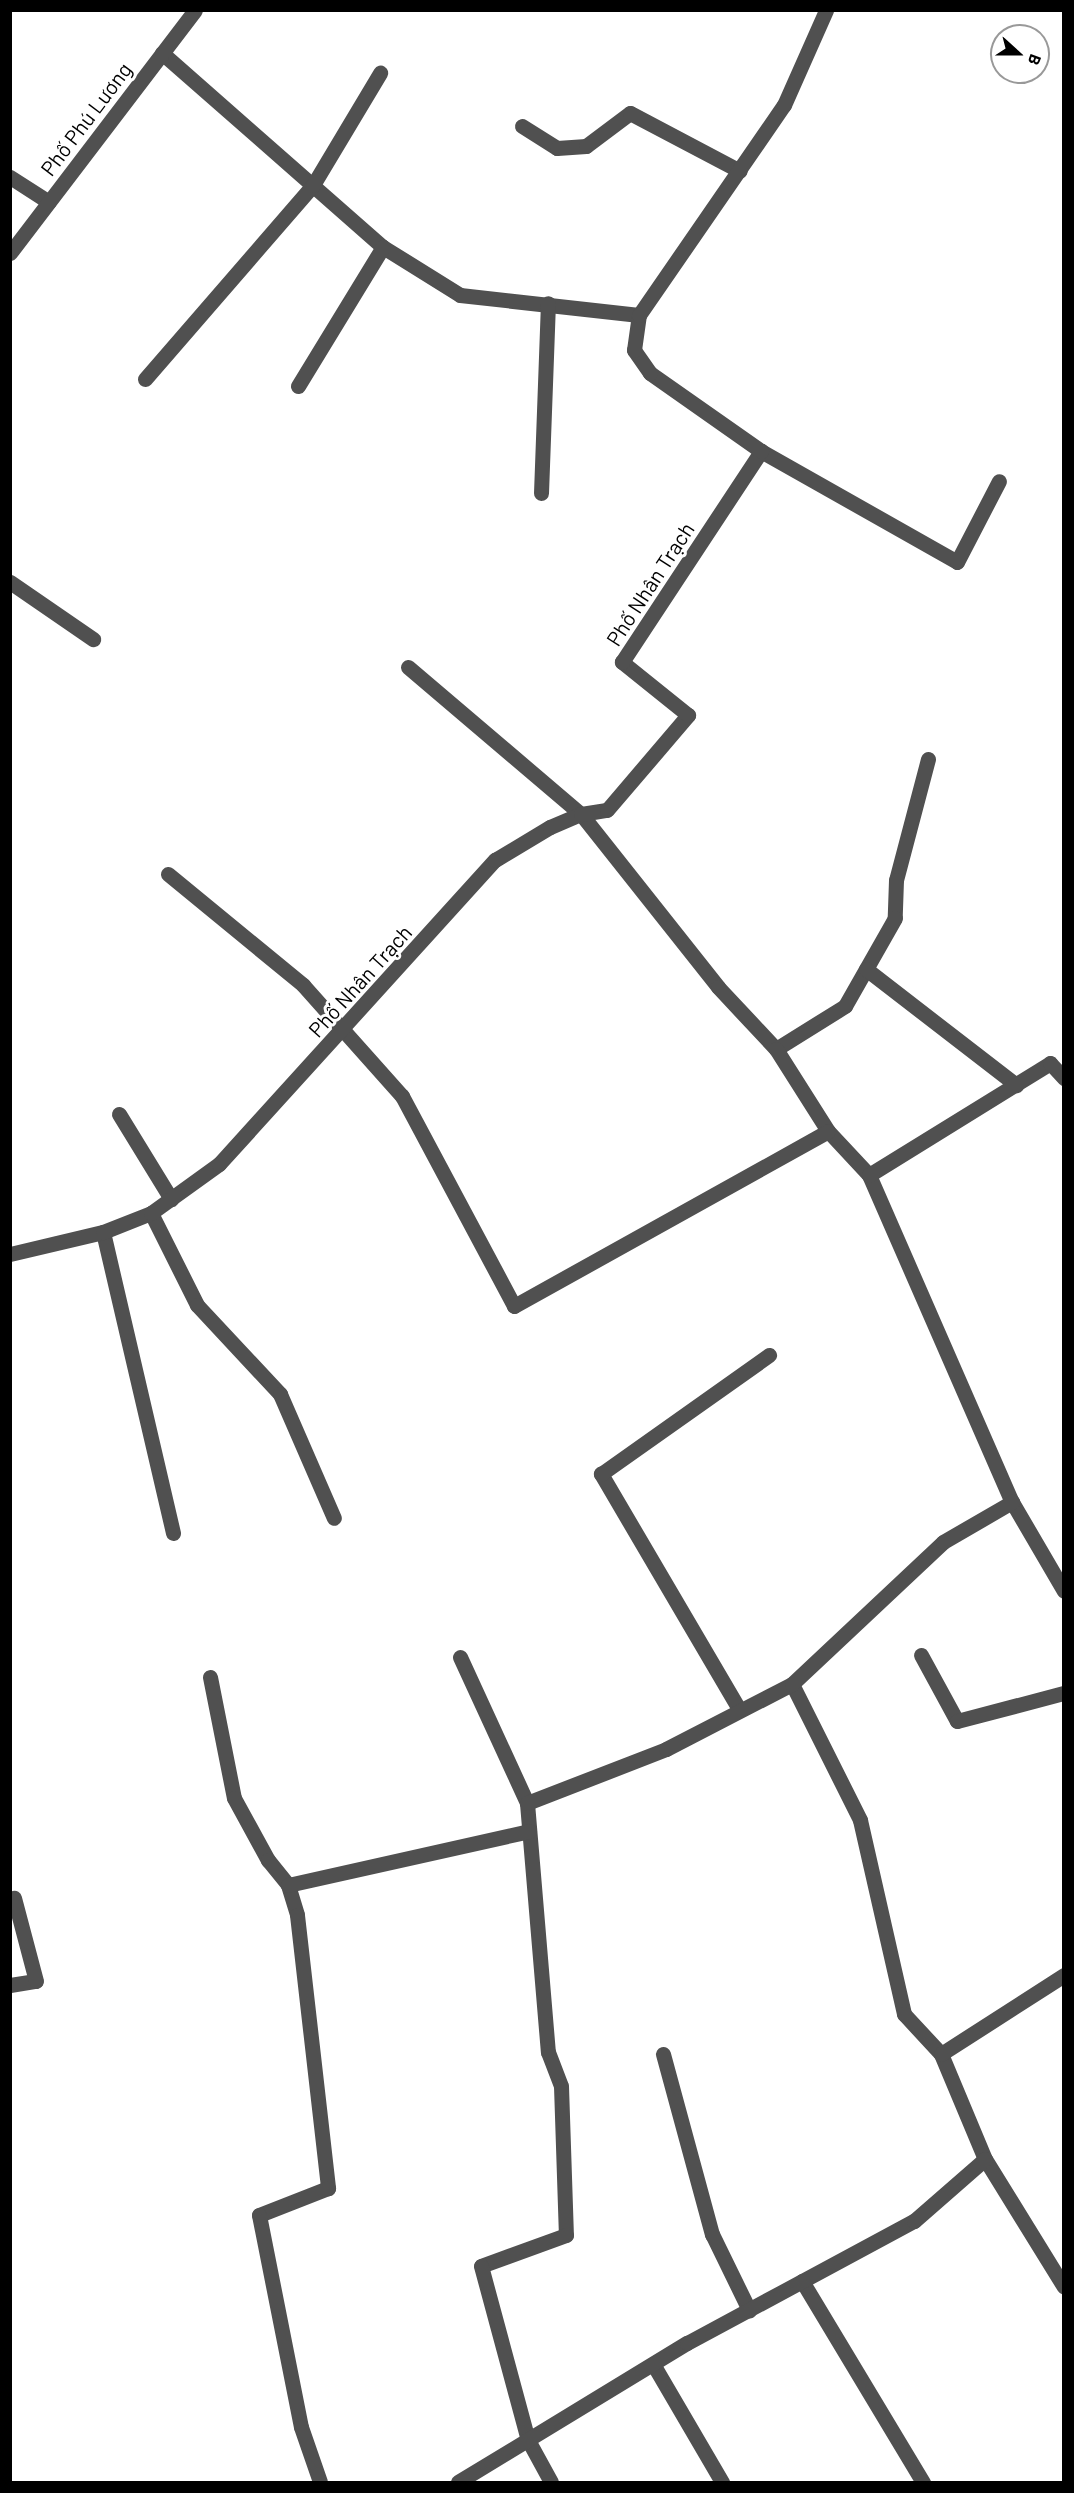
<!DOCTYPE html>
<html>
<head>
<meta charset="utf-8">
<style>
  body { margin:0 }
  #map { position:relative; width:1074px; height:2493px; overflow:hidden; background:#fff; font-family:Barlow,sans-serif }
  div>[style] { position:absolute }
  .minor>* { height:15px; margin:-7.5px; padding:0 7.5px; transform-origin:7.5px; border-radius:7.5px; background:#505050 }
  span { translate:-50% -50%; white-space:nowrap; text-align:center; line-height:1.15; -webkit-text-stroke:6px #fff; paint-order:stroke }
  .street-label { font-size:21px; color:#000 }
  .frame { position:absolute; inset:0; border:12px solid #000; pointer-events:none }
  .north { position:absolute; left:990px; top:24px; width:60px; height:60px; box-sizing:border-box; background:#fff; border:2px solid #999; border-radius:50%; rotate:111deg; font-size:16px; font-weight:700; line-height:24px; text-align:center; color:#000 }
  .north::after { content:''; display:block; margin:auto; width:21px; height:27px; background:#000; clip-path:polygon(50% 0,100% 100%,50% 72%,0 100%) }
</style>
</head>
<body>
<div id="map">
  <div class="minor">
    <div style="left:162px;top:53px;width:294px;rotate:41.3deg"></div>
    <div style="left:383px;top:247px;width:91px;rotate:31.9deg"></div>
    <div style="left:460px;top:295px;width:180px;rotate:6.4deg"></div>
    <div style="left:522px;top:126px;width:41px;rotate:32.2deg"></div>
    <div style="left:557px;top:148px;width:29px;rotate:-4deg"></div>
    <div style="left:586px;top:146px;width:55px;rotate:-36.9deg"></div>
    <div style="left:630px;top:113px;width:124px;rotate:27.8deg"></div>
    <div style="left:10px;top:177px;width:46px;rotate:32.7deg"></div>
    <div style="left:10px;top:253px;width:305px;rotate:-52.7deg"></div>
    <div style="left:145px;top:379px;width:257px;rotate:-49.1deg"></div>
    <div style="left:313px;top:185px;width:131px;rotate:-59.1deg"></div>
    <div style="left:298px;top:386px;width:163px;rotate:-58.6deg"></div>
    <div style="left:761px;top:451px;width:225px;rotate:29.5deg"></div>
    <div style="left:957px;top:562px;width:91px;rotate:-62.6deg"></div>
    <div style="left:541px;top:493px;width:190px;rotate:-87.9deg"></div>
    <div style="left:10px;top:582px;width:101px;rotate:34.5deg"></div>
    <div style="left:408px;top:667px;width:227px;rotate:40.4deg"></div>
    <div style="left:581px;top:814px;width:221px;rotate:51.6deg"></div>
    <div style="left:718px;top:987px;width:85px;rotate:46.9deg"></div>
    <div style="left:928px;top:759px;width:125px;rotate:104.8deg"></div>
    <div style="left:896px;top:880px;width:38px;rotate:92deg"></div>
    <div style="left:895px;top:918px;width:101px;rotate:119.6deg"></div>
    <div style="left:845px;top:1006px;width:81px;rotate:148.1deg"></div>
    <div style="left:776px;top:1049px;width:97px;rotate:57.6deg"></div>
    <div style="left:828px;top:1131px;width:60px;rotate:47deg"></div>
    <div style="left:869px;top:1175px;width:357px;rotate:66.4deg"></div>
    <div style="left:1012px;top:1502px;width:103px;rotate:59.7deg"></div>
    <div style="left:168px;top:874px;width:175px;rotate:39.4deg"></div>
    <div style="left:303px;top:985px;width:149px;rotate:48.3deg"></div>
    <div style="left:402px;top:1096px;width:238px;rotate:61.9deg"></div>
    <div style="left:514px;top:1306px;width:359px;rotate:-29.1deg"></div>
    <div style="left:866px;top:969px;width:190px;rotate:37.7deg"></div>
    <div style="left:119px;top:1114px;width:100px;rotate:58.5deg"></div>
    <div style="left:869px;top:1175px;width:213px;rotate:-31.7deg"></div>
    <div style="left:1050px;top:1063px;width:21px;rotate:47deg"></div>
    <div style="left:151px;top:1213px;width:103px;rotate:63.4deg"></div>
    <div style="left:197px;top:1305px;width:122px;rotate:47deg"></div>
    <div style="left:280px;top:1394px;width:135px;rotate:66.5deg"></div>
    <div style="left:103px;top:1232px;width:309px;rotate:76.9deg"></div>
    <div style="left:10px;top:1254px;width:96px;rotate:-13.3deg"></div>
    <div style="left:103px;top:1232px;width:52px;rotate:-21.6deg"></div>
    <div style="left:151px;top:1213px;width:84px;rotate:-35.8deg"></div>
    <div style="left:219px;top:1164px;width:411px;rotate:-47.8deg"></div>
    <div style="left:495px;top:860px;width:64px;rotate:-31deg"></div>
    <div style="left:550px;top:827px;width:34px;rotate:-23deg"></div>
    <div style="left:581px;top:814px;width:26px;rotate:-9deg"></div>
    <div style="left:607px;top:810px;width:125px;rotate:-49.5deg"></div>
    <div style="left:688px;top:715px;width:85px;rotate:-141.2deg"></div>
    <div style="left:622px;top:662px;width:253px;rotate:-56.6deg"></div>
    <div style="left:761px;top:451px;width:136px;rotate:-144.9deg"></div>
    <div style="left:650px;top:373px;width:28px;rotate:-125deg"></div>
    <div style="left:634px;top:350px;width:35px;rotate:-82deg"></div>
    <div style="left:639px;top:315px;width:255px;rotate:-55.4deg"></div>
    <div style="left:784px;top:105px;width:104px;rotate:-66.1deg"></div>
    <div style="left:921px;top:1655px;width:75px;rotate:61.4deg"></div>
    <div style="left:957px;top:1721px;width:111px;rotate:-14.7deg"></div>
    <div style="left:460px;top:1657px;width:161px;rotate:65.3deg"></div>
    <div style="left:527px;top:1803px;width:250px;rotate:85.2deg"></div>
    <div style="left:548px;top:2052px;width:36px;rotate:69deg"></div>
    <div style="left:561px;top:2086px;width:149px;rotate:88.1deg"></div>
    <div style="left:566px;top:2235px;width:90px;rotate:160deg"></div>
    <div style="left:481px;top:2266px;width:180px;rotate:74.9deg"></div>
    <div style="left:528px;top:2440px;width:48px;rotate:61.3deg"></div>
    <div style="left:210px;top:1677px;width:123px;rotate:78.8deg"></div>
    <div style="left:234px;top:1798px;width:71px;rotate:61.3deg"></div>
    <div style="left:268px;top:1860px;width:32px;rotate:51deg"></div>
    <div style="left:288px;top:1885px;width:31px;rotate:73deg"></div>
    <div style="left:297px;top:1915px;width:275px;rotate:83.5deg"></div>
    <div style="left:328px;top:2188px;width:74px;rotate:158.6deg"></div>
    <div style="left:259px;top:2215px;width:216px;rotate:78.8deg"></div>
    <div style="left:301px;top:2427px;width:58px;rotate:70.9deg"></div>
    <div style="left:792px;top:1684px;width:152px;rotate:63.4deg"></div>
    <div style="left:860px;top:1820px;width:199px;rotate:77.2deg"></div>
    <div style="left:904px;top:2014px;width:54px;rotate:47.2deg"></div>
    <div style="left:941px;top:2054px;width:114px;rotate:67.3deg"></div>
    <div style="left:985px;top:2159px;width:150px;rotate:58.3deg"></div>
    <div style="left:739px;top:1709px;width:273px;rotate:-120.4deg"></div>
    <div style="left:601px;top:1474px;width:206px;rotate:-35.3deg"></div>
    <div style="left:527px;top:1803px;width:149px;rotate:-21.2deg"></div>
    <div style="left:666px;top:1749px;width:142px;rotate:-27.3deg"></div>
    <div style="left:792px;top:1684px;width:207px;rotate:-43.2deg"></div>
    <div style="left:943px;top:1542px;width:80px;rotate:-30.1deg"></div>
    <div style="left:288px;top:1885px;width:247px;rotate:-12.6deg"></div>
    <div style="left:10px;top:1985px;width:26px;rotate:-9deg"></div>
    <div style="left:36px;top:1981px;width:86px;rotate:-104.8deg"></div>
    <div style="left:663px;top:2054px;width:187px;rotate:74.8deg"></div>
    <div style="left:712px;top:2234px;width:85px;rotate:64deg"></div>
    <div style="left:941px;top:2054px;width:146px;rotate:-32.7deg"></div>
    <div style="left:802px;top:2281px;width:235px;rotate:59deg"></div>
    <div style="left:653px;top:2364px;width:137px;rotate:59.7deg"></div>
    <div style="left:458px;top:2482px;width:268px;rotate:-31.3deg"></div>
    <div style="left:687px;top:2343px;width:258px;rotate:-28.3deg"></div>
    <div style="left:914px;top:2221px;width:94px;rotate:-41.1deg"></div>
  </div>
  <div class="street-label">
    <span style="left:86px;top:119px;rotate:-53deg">Phố Phú Lương</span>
    <span style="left:650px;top:584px;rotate:-57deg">Phố Nhân Trạch</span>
    <span style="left:360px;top:981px;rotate:-48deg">Phố Nhân Trạch</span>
  </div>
  <div class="frame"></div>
  <div class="north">B</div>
</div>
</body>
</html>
